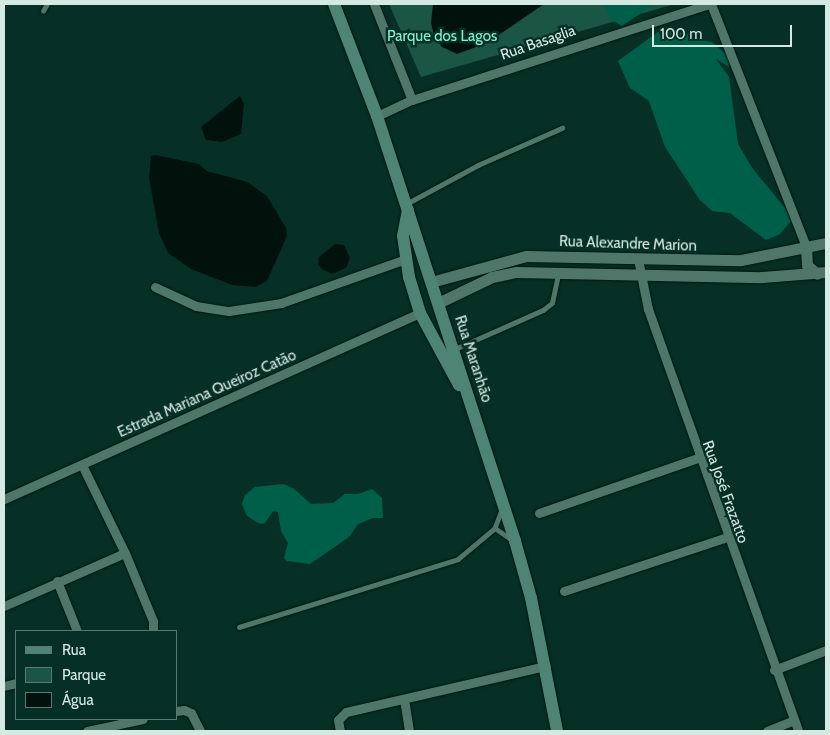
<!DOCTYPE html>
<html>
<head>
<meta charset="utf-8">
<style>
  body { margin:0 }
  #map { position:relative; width:830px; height:735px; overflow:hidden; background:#063025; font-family:Cabin,sans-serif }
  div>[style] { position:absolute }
  .green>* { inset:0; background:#1b5645 }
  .forest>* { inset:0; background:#005f49 }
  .water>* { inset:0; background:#00120b }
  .roads { filter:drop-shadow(0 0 1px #00160e) drop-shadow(0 0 1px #00160e) }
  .service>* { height:4.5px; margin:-2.25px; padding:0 2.25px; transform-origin:2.25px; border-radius:2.25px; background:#4f7769 }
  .minor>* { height:9px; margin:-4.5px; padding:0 4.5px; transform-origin:4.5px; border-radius:4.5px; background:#4f7769 }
  .tertiary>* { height:11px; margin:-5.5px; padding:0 5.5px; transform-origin:5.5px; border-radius:5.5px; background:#4f7769 }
  .secondary>* { height:12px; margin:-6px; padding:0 6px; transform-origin:6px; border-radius:6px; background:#4e8473 }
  span { translate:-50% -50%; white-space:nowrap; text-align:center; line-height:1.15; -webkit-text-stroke:5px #063025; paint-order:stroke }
  .park-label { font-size:15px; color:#83f3cf }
  .street-label { font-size:15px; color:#d4e9e1 }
  .frame { position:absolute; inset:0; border:5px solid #d4e9e1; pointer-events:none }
  .legend { position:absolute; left:15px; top:630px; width:162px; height:90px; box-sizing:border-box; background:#063025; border:1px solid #587a70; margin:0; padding:6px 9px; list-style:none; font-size:15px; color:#d4e9e1 }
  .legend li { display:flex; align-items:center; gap:10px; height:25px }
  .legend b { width:25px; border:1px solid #587a70 }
  .scale { position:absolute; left:652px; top:25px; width:140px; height:22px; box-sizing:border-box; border:2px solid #d4e9e1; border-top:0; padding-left:6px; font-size:15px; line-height:18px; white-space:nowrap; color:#d4e9e1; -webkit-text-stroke:4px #063025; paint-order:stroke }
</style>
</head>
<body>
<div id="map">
  <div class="green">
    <div style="clip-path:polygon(389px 4px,675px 4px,421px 77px)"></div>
  </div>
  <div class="forest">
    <div style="clip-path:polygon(603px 4px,654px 4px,622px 26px,610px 19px)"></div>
    <div style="clip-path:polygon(662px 29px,698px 36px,700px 40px,712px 42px,728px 56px,729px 67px,716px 59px,729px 77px,738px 144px,753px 169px,785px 208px,791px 221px,780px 234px,766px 240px,730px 213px,712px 211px,700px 200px,665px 147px,649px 101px,630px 88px,618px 61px)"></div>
    <div style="clip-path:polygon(283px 484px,293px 488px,311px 504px,333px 503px,345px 494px,358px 494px,372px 489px,382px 498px,383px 518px,373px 518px,358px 524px,349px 537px,310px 564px,287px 561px,284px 558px,288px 543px,281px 531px,278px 512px,273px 511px,265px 523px,260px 524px,247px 516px,242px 504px,245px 495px,255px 487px)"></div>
  </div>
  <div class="water">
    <div style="clip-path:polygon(433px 4px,544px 4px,487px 43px,457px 54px,442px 47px,434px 36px,431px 23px)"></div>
    <div style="clip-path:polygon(240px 96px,244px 104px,241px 134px,222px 142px,206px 140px,201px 127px)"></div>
    <div style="clip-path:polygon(155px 155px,199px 164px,207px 171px,247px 182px,267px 196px,286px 228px,287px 236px,267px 281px,256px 287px,232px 285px,191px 269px,168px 253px,159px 233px,149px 178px,151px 156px)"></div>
    <div style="clip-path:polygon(335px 244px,344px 245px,350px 258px,346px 268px,332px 274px,322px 269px,318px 264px,319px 257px)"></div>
  </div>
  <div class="roads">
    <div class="service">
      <div style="left:43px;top:11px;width:8px;rotate:-60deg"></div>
      <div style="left:406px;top:204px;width:82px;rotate:-28.4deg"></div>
      <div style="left:478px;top:165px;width:92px;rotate:-23.8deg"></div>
      <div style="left:455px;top:349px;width:96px;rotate:-23.9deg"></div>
      <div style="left:543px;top:310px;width:11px;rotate:-38deg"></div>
      <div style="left:552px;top:303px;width:30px;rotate:-78deg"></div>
      <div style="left:502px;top:510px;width:19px;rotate:111deg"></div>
      <div style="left:495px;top:528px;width:21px;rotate:35deg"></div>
      <div style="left:239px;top:627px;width:229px;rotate:-17.2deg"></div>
      <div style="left:458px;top:559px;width:48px;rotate:-40deg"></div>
    </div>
    <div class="minor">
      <div style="left:374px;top:4px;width:103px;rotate:68.4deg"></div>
      <div style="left:711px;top:4px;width:260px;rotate:68.6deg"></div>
      <div style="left:377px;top:116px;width:38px;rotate:-25deg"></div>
      <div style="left:412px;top:100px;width:313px;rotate:-17.9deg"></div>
      <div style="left:638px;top:259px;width:51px;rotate:78.7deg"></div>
      <div style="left:648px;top:309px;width:448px;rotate:70.4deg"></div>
      <div style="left:155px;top:287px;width:45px;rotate:24.9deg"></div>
      <div style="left:196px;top:306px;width:33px;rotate:9deg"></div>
      <div style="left:229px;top:311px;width:53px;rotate:-8.7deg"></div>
      <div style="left:281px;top:303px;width:133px;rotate:-19.4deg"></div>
      <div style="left:82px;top:465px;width:98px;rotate:64deg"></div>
      <div style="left:125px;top:553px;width:74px;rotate:67.6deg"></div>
      <div style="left:153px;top:621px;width:10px;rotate:90deg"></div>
      <div style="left:4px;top:499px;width:456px;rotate:-24.1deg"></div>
      <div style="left:539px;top:513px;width:168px;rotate:-19.1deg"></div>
      <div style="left:57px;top:581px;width:54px;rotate:68.2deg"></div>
      <div style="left:564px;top:591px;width:172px;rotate:-18.3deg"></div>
      <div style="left:4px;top:606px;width:132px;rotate:-23.7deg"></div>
      <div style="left:774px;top:670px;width:56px;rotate:-21deg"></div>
      <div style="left:4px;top:686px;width:12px;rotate:-14deg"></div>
      <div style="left:404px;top:699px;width:32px;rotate:81deg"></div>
      <div style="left:176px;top:711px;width:8px;rotate:-7deg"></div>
      <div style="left:184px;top:710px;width:8px;rotate:23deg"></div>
      <div style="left:191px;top:713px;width:20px;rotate:63deg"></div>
      <div style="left:87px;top:731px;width:57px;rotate:-12.1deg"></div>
      <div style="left:340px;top:731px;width:11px;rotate:-100deg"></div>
      <div style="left:338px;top:720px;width:11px;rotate:-45deg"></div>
      <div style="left:346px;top:712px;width:205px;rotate:-13deg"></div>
      <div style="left:767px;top:731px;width:29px;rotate:-22deg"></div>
    </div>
    <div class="tertiary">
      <div style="left:806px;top:246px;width:19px;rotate:87deg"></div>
      <div style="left:807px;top:265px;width:13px;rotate:42deg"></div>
      <div style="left:431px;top:282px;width:98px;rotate:-15.3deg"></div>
      <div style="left:526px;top:256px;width:215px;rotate:1.1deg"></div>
      <div style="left:741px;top:260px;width:87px;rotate:-11.3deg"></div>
      <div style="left:438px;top:303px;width:60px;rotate:-25.7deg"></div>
      <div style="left:492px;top:277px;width:25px;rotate:-12deg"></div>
      <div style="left:516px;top:272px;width:246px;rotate:1.2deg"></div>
      <div style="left:762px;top:277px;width:64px;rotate:-4.5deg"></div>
    </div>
    <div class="secondary">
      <div style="left:334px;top:4px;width:120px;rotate:69deg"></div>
      <div style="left:377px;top:116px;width:447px;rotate:72deg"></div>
      <div style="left:515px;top:541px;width:59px;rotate:74.3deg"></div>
      <div style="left:531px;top:598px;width:136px;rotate:78.9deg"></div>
      <div style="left:408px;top:210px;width:26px;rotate:101deg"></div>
      <div style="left:403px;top:236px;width:41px;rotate:81.7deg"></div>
      <div style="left:409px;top:277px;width:38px;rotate:73deg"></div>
      <div style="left:420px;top:313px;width:82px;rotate:61.6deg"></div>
    </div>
  </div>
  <div class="park-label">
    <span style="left:442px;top:37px">Parque dos Lagos</span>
  </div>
  <div class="street-label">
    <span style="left:538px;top:43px;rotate:-19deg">Rua Basaglia</span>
    <span style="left:628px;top:244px;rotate:2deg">Rua Alexandre Marion</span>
    <span style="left:473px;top:359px;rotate:72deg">Rua Maranhão</span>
    <span style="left:207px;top:394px;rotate:-24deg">Estrada Mariana Queiroz Catão</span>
    <span style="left:725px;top:492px;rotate:70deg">Rua José Frazatto</span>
  </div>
  <div class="frame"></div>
  <ul class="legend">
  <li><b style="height:6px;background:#4e8473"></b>Rua</li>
  <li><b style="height:14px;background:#1b5645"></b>Parque</li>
  <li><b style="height:14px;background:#00120b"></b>Água</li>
  </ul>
  <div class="scale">100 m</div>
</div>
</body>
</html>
